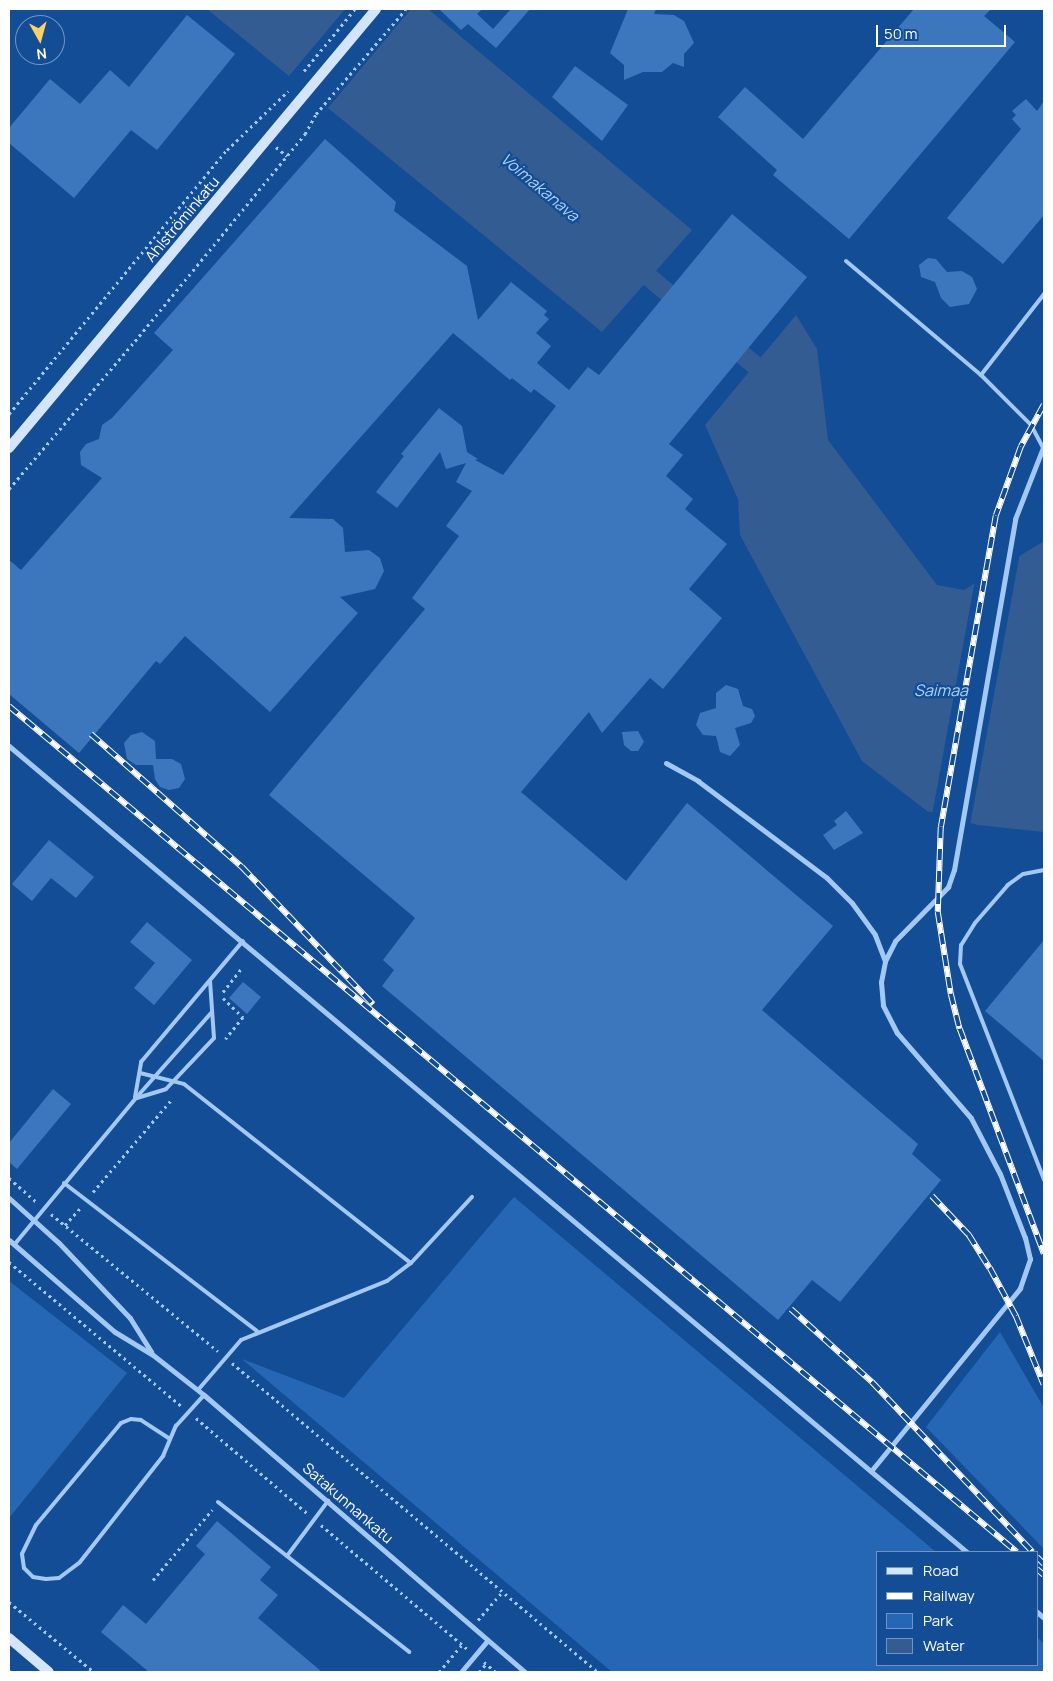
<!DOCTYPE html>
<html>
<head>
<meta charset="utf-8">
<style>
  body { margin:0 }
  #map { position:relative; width:1053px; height:1681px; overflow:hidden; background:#134d96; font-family:Manrope,sans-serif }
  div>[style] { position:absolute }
  .green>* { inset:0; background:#2667b5 }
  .water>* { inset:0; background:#335d92 }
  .pier>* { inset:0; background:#134d96 }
  .canal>* { height:19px; margin:-9.5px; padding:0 9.5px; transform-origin:9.5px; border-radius:9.5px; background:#335d92 }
  .building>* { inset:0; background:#3c77be }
  .path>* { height:3px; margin-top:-1.5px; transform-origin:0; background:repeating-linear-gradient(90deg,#a3c8f3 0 2.5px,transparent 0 6.5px) }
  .lane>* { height:4px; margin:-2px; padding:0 2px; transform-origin:2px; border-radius:2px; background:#a3c8f3 }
  .street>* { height:5px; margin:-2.5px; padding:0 2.5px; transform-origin:2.5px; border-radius:2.5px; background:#a3c8f3 }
  .secondary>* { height:10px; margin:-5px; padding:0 5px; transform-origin:5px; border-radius:5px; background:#d3e5fc }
  .rail>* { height:5.5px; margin-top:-2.75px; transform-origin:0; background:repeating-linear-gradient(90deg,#134d96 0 11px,#fff 0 22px); box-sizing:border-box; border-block:1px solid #fff }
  span { translate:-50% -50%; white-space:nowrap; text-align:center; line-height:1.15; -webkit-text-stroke:4.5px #134d96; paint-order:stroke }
  .street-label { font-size:15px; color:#fff }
  .water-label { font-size:16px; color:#b0d2f9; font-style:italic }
  .frame { position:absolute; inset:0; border:10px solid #fff; pointer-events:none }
  .legend { position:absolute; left:876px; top:1551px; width:162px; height:115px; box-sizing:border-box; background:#134d96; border:1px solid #7194c0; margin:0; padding:6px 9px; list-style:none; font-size:15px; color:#fff }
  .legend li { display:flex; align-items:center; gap:10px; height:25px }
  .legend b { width:25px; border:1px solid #7194c0 }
  .north { position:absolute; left:15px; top:15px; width:50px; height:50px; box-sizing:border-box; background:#134d96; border:1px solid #7194c0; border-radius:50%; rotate:173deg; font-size:14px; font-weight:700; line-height:20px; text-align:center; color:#fff }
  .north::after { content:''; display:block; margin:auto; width:18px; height:22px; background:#ffd165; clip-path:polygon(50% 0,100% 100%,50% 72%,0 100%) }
  .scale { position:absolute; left:876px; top:25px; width:130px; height:22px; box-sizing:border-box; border:2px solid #fff; border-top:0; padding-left:6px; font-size:15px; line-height:18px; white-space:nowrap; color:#fff; -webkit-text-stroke:4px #134d96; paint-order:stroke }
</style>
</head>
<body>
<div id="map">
  <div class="green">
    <div style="clip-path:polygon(514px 1197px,936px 1552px,877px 1552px,877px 1665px,1037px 1665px,1037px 1637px,1044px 1644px,1044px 1672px,612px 1672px,242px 1359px,344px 1398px)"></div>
    <div style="clip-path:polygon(9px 1281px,127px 1373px,9px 1518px)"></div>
    <div style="clip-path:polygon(1000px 1332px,1044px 1408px,1044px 1549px,926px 1427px)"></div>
  </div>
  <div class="water">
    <div style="clip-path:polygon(207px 9px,428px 9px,692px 230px,602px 332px)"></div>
    <div style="clip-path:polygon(796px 315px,817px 349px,828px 440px,937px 585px,964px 590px,1044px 541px,1044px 832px,978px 825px,927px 811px,862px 761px,740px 535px,738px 499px,705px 425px)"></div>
  </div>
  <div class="pier">
    <div style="clip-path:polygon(345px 9px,411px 9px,328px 108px,289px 76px)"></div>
    <div style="clip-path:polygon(1020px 553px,970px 825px,932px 815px,975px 580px)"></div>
  </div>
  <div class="canal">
    <div style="left:631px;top:262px;width:72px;rotate:39.9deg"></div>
    <div style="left:723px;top:339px;width:41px;rotate:39.1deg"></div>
  </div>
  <div class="building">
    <div style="clip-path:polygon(439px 9px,482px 9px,477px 14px,493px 29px,511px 9px,530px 9px,496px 48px,468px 24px,461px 30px)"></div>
    <div style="clip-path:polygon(628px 9px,656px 9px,654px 14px,674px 15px,684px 21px,694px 43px,684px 54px,684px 67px,673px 63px,662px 72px,643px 72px,624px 80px,624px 65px,610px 53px)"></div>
    <div style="clip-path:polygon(914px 9px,991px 9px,984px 16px,1015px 42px,849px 239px,773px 175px,777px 170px,718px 117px,745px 87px,803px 139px)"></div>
    <div style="clip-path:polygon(187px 15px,235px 54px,157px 150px,131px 130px,74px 198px,9px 143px,9px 128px,50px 79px,80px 104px,110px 70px,129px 87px)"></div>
    <div style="clip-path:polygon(575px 66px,628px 105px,602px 141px,552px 97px)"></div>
    <div style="clip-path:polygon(1026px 99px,1037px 111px,1044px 101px,1044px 215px,1003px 264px,947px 218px,1021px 129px,1012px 119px,1016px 115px,1012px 111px)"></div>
    <div style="clip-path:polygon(325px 139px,396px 202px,394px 211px,467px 266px,478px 320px,511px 282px,547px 311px,544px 315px,549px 319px,536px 333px,551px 346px,537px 363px,569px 390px,588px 367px,599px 375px,732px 214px,807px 277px,669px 444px,683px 455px,666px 476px,693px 499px,685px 509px,727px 544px,689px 589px,722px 618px,663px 689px,650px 678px,602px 733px,589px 712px,521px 792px,626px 881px,687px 803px,833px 926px,762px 1010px,918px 1144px,912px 1154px,941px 1180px,840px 1302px,812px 1280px,778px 1320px,382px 986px,394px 970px,383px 960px,415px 918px,269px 795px,425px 609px,412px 598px,459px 536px,446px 526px,472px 491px,456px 482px,466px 463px,446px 469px,440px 452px,397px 508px,376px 492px,404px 456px,401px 454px,439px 408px,462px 426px,467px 452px,478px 459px,475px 460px,503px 475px,556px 406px,534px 389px,531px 393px,512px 378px,510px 380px,453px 333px,289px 518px,333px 519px,343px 528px,345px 552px,369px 550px,380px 558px,384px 571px,375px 589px,340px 597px,358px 613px,270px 712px,185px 636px,160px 664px,156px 661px,79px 753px,9px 694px,9px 560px,21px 570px,102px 478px,81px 465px,80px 452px,86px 444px,99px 439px,102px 425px,112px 418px,173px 350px,154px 333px)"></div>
    <div style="clip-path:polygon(928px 258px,936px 259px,947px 272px,962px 271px,972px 277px,977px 289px,969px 304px,950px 307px,941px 298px,935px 282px,921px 277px,919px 265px)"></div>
    <div style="clip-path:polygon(726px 685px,738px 689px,743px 706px,752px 709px,755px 716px,751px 723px,735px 728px,740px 745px,730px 756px,720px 752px,716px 736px,703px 735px,696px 725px,700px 713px,716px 708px,716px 693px)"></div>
    <div style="clip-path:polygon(638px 731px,644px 742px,638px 751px,631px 751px,624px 745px,622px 732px)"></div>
    <div style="clip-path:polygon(142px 732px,155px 741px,156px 759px,172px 759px,181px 764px,185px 779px,179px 788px,169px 790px,160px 787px,155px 779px,153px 765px,136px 765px,127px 759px,124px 743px,131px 735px)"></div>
    <div style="clip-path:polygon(846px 811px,863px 833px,834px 850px,823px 835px,837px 825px,834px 821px)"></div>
    <div style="clip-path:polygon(49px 840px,94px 877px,76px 898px,51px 878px,32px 901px,12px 884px)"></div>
    <div style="clip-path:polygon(147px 922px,192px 960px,154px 1005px,134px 988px,155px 963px,130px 942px)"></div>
    <div style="clip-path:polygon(1044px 940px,1044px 1061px,985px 1011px)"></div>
    <div style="clip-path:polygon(243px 982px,261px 997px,247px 1014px,229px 998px)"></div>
    <div style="clip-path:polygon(53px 1089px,71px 1104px,17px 1169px,9px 1162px,9px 1143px)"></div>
    <div style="clip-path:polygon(217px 1521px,271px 1567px,260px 1580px,278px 1595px,258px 1618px,322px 1672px,149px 1672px,101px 1632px,123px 1605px,146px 1624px,205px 1554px,196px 1546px)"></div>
  </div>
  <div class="path">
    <div style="left:304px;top:71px;width:80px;rotate:-50.6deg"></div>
    <div style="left:276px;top:147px;width:14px;rotate:39deg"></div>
    <div style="left:9px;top:414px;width:342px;rotate:-50.5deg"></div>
    <div style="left:227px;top:150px;width:85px;rotate:-44deg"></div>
    <div style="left:9px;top:489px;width:194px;rotate:-49.6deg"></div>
    <div style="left:135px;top:341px;width:268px;rotate:-50.6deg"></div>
    <div style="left:305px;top:134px;width:23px;rotate:-61deg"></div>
    <div style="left:316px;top:114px;width:138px;rotate:-49.4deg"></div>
    <div style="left:223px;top:992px;width:31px;rotate:-52deg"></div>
    <div style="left:223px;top:998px;width:28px;rotate:44deg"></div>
    <div style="left:243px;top:1017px;width:28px;rotate:129deg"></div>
    <div style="left:9px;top:1178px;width:37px;rotate:41deg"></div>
    <div style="left:93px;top:1192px;width:123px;rotate:-49.6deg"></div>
    <div style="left:51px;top:1214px;width:216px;rotate:39.4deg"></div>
    <div style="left:65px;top:1225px;width:24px;rotate:-48deg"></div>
    <div style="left:9px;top:1262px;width:224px;rotate:39.9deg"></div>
    <div style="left:232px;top:1363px;width:479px;rotate:40.2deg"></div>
    <div style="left:196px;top:1418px;width:146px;rotate:40.6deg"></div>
    <div style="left:321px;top:1525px;width:192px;rotate:40.3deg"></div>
    <div style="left:153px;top:1580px;width:92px;rotate:-49.9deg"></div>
    <div style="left:9px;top:1602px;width:110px;rotate:39.5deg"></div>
    <div style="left:478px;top:1620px;width:37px;rotate:-49deg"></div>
    <div style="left:484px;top:1662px;width:16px;rotate:40deg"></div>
    <div style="left:9px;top:1671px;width:2px;rotate:27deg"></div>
    <div style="left:439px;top:1672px;width:35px;rotate:-50deg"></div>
    <div style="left:479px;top:1672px;width:11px;rotate:-49deg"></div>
  </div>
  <div class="lane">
    <div style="left:846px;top:261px;width:177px;rotate:40.2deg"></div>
    <div style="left:981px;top:375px;width:71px;rotate:45deg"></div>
    <div style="left:1031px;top:425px;width:26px;rotate:62deg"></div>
    <div style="left:981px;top:375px;width:103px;rotate:-52.1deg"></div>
    <div style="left:1044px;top:870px;width:21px;rotate:169deg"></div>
    <div style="left:1023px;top:874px;width:19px;rotate:144deg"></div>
    <div style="left:1008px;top:885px;width:50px;rotate:131deg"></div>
    <div style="left:975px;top:923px;width:26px;rotate:122deg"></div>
    <div style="left:961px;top:945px;width:19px;rotate:93deg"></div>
    <div style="left:960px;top:964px;width:232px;rotate:68.7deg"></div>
    <div style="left:140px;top:1073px;width:45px;rotate:14deg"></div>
    <div style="left:184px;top:1084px;width:289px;rotate:38.3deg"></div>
    <div style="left:135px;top:1097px;width:36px;rotate:-80deg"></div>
    <div style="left:141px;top:1062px;width:158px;rotate:-49.9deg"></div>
    <div style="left:137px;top:1098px;width:30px;rotate:-17deg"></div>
    <div style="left:166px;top:1089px;width:70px;rotate:-46.7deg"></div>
    <div style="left:214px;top:1038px;width:57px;rotate:-94deg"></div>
    <div style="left:64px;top:1183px;width:243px;rotate:37.5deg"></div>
    <div style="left:14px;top:1245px;width:190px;rotate:-50.3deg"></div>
    <div style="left:135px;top:1099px;width:116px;rotate:-48.5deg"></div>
    <div style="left:198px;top:1390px;width:66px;rotate:-49.3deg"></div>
    <div style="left:241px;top:1340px;width:157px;rotate:-22deg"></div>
    <div style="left:387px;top:1281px;width:30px;rotate:-37deg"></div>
    <div style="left:411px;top:1263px;width:90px;rotate:-47.3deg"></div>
    <div style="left:170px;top:1439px;width:35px;rotate:-147deg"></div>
    <div style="left:141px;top:1420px;width:10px;rotate:-174deg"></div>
    <div style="left:131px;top:1419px;width:11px;rotate:158deg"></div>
    <div style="left:121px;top:1423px;width:133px;rotate:129.8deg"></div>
    <div style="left:36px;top:1525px;width:32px;rotate:116deg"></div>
    <div style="left:22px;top:1554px;width:14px;rotate:82deg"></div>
    <div style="left:24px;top:1568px;width:13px;rotate:45deg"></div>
    <div style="left:33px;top:1577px;width:13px;rotate:9deg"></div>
    <div style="left:46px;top:1579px;width:13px;rotate:-4deg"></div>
    <div style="left:59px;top:1578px;width:26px;rotate:-37deg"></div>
    <div style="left:80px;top:1562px;width:135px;rotate:-51.9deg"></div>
    <div style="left:163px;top:1456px;width:33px;rotate:-67deg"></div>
    <div style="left:176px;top:1426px;width:42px;rotate:-47.9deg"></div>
    <div style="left:218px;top:1502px;width:243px;rotate:38.1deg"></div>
    <div style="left:287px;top:1556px;width:69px;rotate:-53.3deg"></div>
  </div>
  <div class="street">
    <div style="left:9px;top:746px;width:1252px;rotate:40.08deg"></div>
    <div style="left:666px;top:763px;width:37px;rotate:29deg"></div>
    <div style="left:698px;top:781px;width:161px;rotate:36.9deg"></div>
    <div style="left:827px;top:878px;width:35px;rotate:45deg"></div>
    <div style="left:852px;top:903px;width:39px;rotate:54deg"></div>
    <div style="left:875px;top:935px;width:28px;rotate:69deg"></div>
    <div style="left:9px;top:1198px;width:67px;rotate:42deg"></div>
    <div style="left:59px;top:1243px;width:103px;rotate:46.6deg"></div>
    <div style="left:130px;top:1318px;width:40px;rotate:58deg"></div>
    <div style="left:9px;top:1240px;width:140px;rotate:41deg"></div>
    <div style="left:115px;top:1332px;width:44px;rotate:31.2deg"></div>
    <div style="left:153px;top:1355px;width:65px;rotate:38.1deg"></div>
    <div style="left:204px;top:1395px;width:424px;rotate:40.8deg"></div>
    <div style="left:871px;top:1471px;width:236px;rotate:-50.8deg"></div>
    <div style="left:1020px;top:1288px;width:31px;rotate:-71deg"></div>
    <div style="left:1030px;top:1259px;width:22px;rotate:-103deg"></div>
    <div style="left:1025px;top:1238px;width:69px;rotate:-111.3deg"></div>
    <div style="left:1000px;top:1174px;width:63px;rotate:-117.4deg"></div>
    <div style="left:971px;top:1118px;width:113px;rotate:-131deg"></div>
    <div style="left:897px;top:1033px;width:31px;rotate:-117deg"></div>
    <div style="left:883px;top:1005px;width:23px;rotate:-95deg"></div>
    <div style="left:881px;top:982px;width:21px;rotate:-79deg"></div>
    <div style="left:885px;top:961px;width:22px;rotate:-63deg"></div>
    <div style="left:895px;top:941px;width:76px;rotate:-45.5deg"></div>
    <div style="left:948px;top:887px;width:18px;rotate:-71deg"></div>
    <div style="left:954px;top:870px;width:356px;rotate:-80.1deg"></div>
    <div style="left:1015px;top:519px;width:79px;rotate:-68.6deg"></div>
    <div style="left:1037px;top:1612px;width:9px;rotate:41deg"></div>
    <div style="left:461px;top:1672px;width:40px;rotate:-50deg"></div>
  </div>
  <div class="secondary">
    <div style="left:9px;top:448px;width:572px;rotate:-50.1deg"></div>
    <div style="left:9px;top:1638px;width:52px;rotate:40.4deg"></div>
  </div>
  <div class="rail">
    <div style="left:1044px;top:405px;width:48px;rotate:118.7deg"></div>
    <div style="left:1021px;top:447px;width:73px;rotate:109.9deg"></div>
    <div style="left:996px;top:516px;width:316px;rotate:100deg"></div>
    <div style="left:941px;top:827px;width:85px;rotate:92deg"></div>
    <div style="left:938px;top:912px;width:83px;rotate:81deg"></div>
    <div style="left:951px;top:994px;width:36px;rotate:76deg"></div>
    <div style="left:960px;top:1029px;width:240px;rotate:69.5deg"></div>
    <div style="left:9px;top:706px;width:1316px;rotate:40.01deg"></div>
    <div style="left:91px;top:734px;width:201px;rotate:41.4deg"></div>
    <div style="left:242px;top:867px;width:190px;rotate:46.3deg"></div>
    <div style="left:932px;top:1196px;width:54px;rotate:46.5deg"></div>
    <div style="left:969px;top:1235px;width:39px;rotate:58deg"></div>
    <div style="left:990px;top:1268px;width:55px;rotate:61.6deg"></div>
    <div style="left:1016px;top:1316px;width:74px;rotate:67.9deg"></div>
    <div style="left:791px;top:1309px;width:109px;rotate:42deg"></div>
    <div style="left:872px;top:1382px;width:234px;rotate:46.6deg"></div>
    <div style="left:1037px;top:1557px;width:10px;rotate:45deg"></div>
    <div style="left:1037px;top:1569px;width:9px;rotate:41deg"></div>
  </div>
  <div class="street-label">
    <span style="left:182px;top:219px;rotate:-50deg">Ahlströminkatu</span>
    <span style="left:348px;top:1503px;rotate:41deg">Satakunnankatu</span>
  </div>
  <div class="water-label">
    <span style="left:540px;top:187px;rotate:40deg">Voimakanava</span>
    <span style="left:941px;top:690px">Saimaa</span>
  </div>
  <div class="frame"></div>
  <ul class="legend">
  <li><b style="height:6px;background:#d3e5fc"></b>Road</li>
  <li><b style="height:6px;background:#fff"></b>Railway</li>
  <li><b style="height:14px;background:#2667b5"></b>Park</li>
  <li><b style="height:14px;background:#335d92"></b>Water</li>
  </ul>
  <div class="north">N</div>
  <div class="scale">50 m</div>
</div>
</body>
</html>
